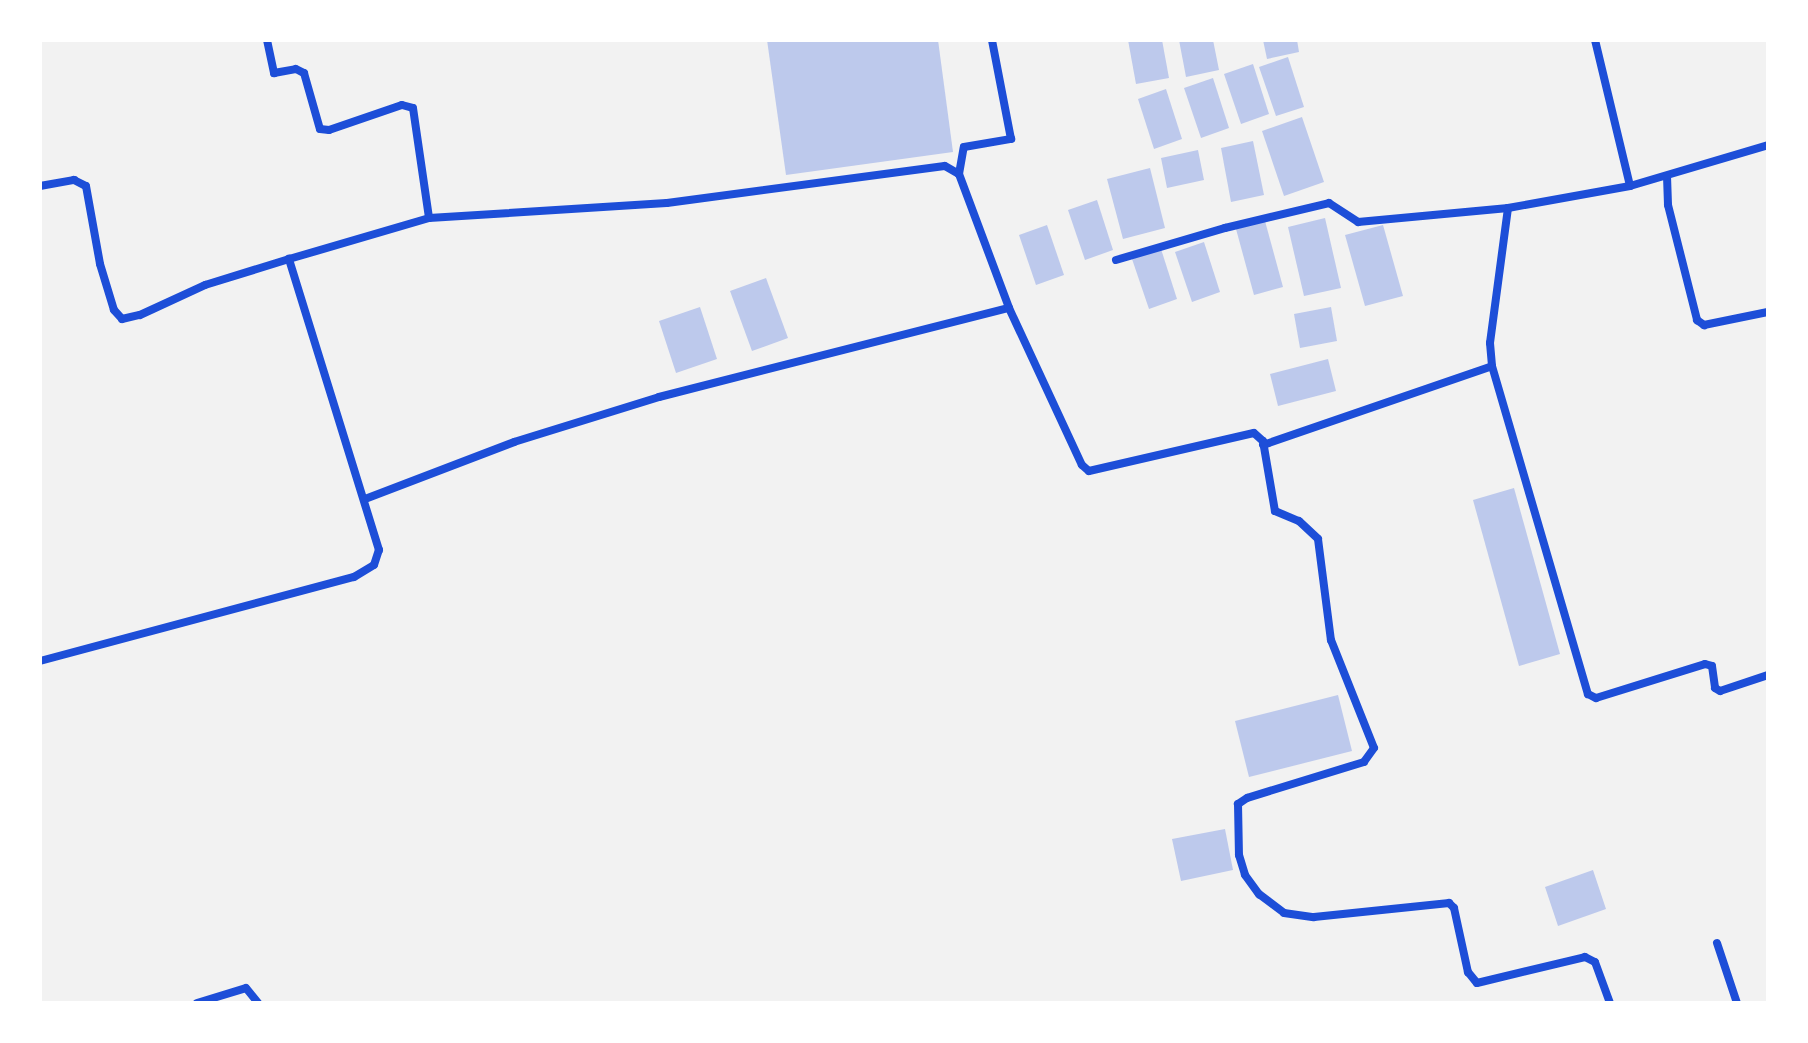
<!DOCTYPE html>
<html>
<head>
<meta charset="utf-8">
<style>
  body { margin:0 }
  #map { position:relative; width:1808px; height:1043px; overflow:hidden; background:#f2f2f2; font-family:"Nunito Sans",sans-serif }
  div>[style] { position:absolute }
  .building>* { inset:0; background:#bdc9ec }
  .minor>* { height:8px; margin:-4px; padding:0 4px; transform-origin:4px; border-radius:4px; background:#1d4ed8 }
  span { translate:-50% -50%; white-space:nowrap; text-align:center; line-height:1.15; -webkit-text-stroke:8px #fff; paint-order:stroke }
  .frame { position:absolute; inset:0; border:42px solid #fff; pointer-events:none }
</style>
</head>
<body>
<div id="map">
  <div class="building">
    <div style="clip-path:polygon(767px 40px,938px 40px,953px 152px,786px 175px)"></div>
    <div style="clip-path:polygon(1128px 40px,1162px 40px,1169px 78px,1136px 84px)"></div>
    <div style="clip-path:polygon(1179px 40px,1213px 40px,1219px 70px,1186px 77px)"></div>
    <div style="clip-path:polygon(1263px 40px,1297px 40px,1299px 52px,1267px 59px)"></div>
    <div style="clip-path:polygon(1288px 57px,1304px 107px,1276px 116px,1259px 67px)"></div>
    <div style="clip-path:polygon(1253px 64px,1269px 114px,1241px 124px,1224px 74px)"></div>
    <div style="clip-path:polygon(1213px 78px,1229px 128px,1201px 138px,1184px 88px)"></div>
    <div style="clip-path:polygon(1166px 89px,1182px 139px,1154px 149px,1138px 99px)"></div>
    <div style="clip-path:polygon(1302px 117px,1324px 182px,1284px 196px,1262px 131px)"></div>
    <div style="clip-path:polygon(1253px 141px,1264px 195px,1231px 202px,1221px 148px)"></div>
    <div style="clip-path:polygon(1198px 150px,1204px 180px,1167px 188px,1161px 158px)"></div>
    <div style="clip-path:polygon(1150px 168px,1165px 228px,1123px 239px,1107px 179px)"></div>
    <div style="clip-path:polygon(1097px 200px,1113px 250px,1085px 260px,1068px 210px)"></div>
    <div style="clip-path:polygon(1325px 218px,1341px 288px,1304px 296px,1288px 227px)"></div>
    <div style="clip-path:polygon(1265px 221px,1283px 287px,1254px 295px,1236px 229px)"></div>
    <div style="clip-path:polygon(1047px 225px,1064px 275px,1036px 285px,1019px 235px)"></div>
    <div style="clip-path:polygon(1383px 225px,1403px 296px,1365px 306px,1345px 235px)"></div>
    <div style="clip-path:polygon(1204px 242px,1220px 292px,1192px 302px,1175px 252px)"></div>
    <div style="clip-path:polygon(1161px 249px,1177px 299px,1149px 309px,1132px 259px)"></div>
    <div style="clip-path:polygon(766px 278px,788px 338px,752px 351px,730px 291px)"></div>
    <div style="clip-path:polygon(700px 307px,717px 359px,676px 373px,659px 321px)"></div>
    <div style="clip-path:polygon(1331px 307px,1337px 341px,1300px 348px,1294px 314px)"></div>
    <div style="clip-path:polygon(1328px 359px,1336px 391px,1278px 406px,1270px 374px)"></div>
    <div style="clip-path:polygon(1514px 488px,1560px 654px,1519px 666px,1473px 500px)"></div>
    <div style="clip-path:polygon(1338px 695px,1352px 751px,1249px 777px,1235px 721px)"></div>
    <div style="clip-path:polygon(1225px 829px,1233px 870px,1181px 881px,1172px 839px)"></div>
    <div style="clip-path:polygon(1593px 870px,1606px 909px,1558px 926px,1545px 887px)"></div>
  </div>
  <div class="minor">
    <div style="left:267px;top:40px;width:34px;rotate:78deg"></div>
    <div style="left:274px;top:73px;width:22px;rotate:-10deg"></div>
    <div style="left:296px;top:69px;width:9px;rotate:27deg"></div>
    <div style="left:304px;top:73px;width:58px;rotate:74.1deg"></div>
    <div style="left:320px;top:129px;width:9px;rotate:6deg"></div>
    <div style="left:329px;top:130px;width:77px;rotate:-18.9deg"></div>
    <div style="left:402px;top:105px;width:11px;rotate:15deg"></div>
    <div style="left:413px;top:108px;width:111px;rotate:81.7deg"></div>
    <div style="left:1595px;top:40px;width:150px;rotate:76.5deg"></div>
    <div style="left:959px;top:174px;width:27px;rotate:-80deg"></div>
    <div style="left:964px;top:147px;width:48px;rotate:-9.7deg"></div>
    <div style="left:1011px;top:139px;width:101px;rotate:-100.9deg"></div>
    <div style="left:1667px;top:176px;width:29px;rotate:88deg"></div>
    <div style="left:1668px;top:205px;width:119px;rotate:75.8deg"></div>
    <div style="left:1697px;top:320px;width:9px;rotate:36deg"></div>
    <div style="left:1704px;top:325px;width:65px;rotate:-11.5deg"></div>
    <div style="left:40px;top:186px;width:35px;rotate:-10deg"></div>
    <div style="left:74px;top:180px;width:13px;rotate:27deg"></div>
    <div style="left:86px;top:186px;width:79px;rotate:79.8deg"></div>
    <div style="left:100px;top:264px;width:48px;rotate:73.1deg"></div>
    <div style="left:114px;top:310px;width:12px;rotate:48deg"></div>
    <div style="left:122px;top:319px;width:18px;rotate:-13deg"></div>
    <div style="left:140px;top:315px;width:72px;rotate:-24.8deg"></div>
    <div style="left:205px;top:285px;width:88px;rotate:-17.2deg"></div>
    <div style="left:1508px;top:208px;width:136px;rotate:97.6deg"></div>
    <div style="left:1490px;top:343px;width:23px;rotate:85deg"></div>
    <div style="left:1492px;top:366px;width:342px;rotate:73.7deg"></div>
    <div style="left:1588px;top:694px;width:9px;rotate:27deg"></div>
    <div style="left:1596px;top:698px;width:114px;rotate:-17.3deg"></div>
    <div style="left:1705px;top:664px;width:7px;rotate:16deg"></div>
    <div style="left:1712px;top:666px;width:22px;rotate:82deg"></div>
    <div style="left:1715px;top:688px;width:6px;rotate:31deg"></div>
    <div style="left:1720px;top:691px;width:51px;rotate:-18.4deg"></div>
    <div style="left:1116px;top:260px;width:114px;rotate:-16.4deg"></div>
    <div style="left:1225px;top:228px;width:107px;rotate:-13.5deg"></div>
    <div style="left:1329px;top:203px;width:35px;rotate:33deg"></div>
    <div style="left:1358px;top:222px;width:151px;rotate:-5.3deg"></div>
    <div style="left:1508px;top:208px;width:124px;rotate:-10.2deg"></div>
    <div style="left:1630px;top:186px;width:144px;rotate:-16.5deg"></div>
    <div style="left:1263px;top:445px;width:242px;rotate:-19deg"></div>
    <div style="left:365px;top:499px;width:160px;rotate:-20.9deg"></div>
    <div style="left:514px;top:442px;width:152px;rotate:-17.2deg"></div>
    <div style="left:659px;top:397px;width:361px;rotate:-14.3deg"></div>
    <div style="left:1009px;top:308px;width:173px;rotate:65.1deg"></div>
    <div style="left:1082px;top:465px;width:9px;rotate:41deg"></div>
    <div style="left:1089px;top:471px;width:169px;rotate:-13deg"></div>
    <div style="left:1254px;top:433px;width:12px;rotate:42deg"></div>
    <div style="left:1263px;top:441px;width:71px;rotate:80.3deg"></div>
    <div style="left:1275px;top:511px;width:26px;rotate:23deg"></div>
    <div style="left:1299px;top:521px;width:26px;rotate:43deg"></div>
    <div style="left:1318px;top:539px;width:102px;rotate:82.7deg"></div>
    <div style="left:1331px;top:640px;width:116px;rotate:68.3deg"></div>
    <div style="left:1374px;top:748px;width:17px;rotate:126deg"></div>
    <div style="left:1364px;top:762px;width:122px;rotate:162.9deg"></div>
    <div style="left:1247px;top:798px;width:11px;rotate:146deg"></div>
    <div style="left:1238px;top:804px;width:51px;rotate:88.9deg"></div>
    <div style="left:1239px;top:855px;width:21px;rotate:73deg"></div>
    <div style="left:1245px;top:875px;width:24px;rotate:54deg"></div>
    <div style="left:1259px;top:894px;width:31px;rotate:37deg"></div>
    <div style="left:1284px;top:913px;width:30px;rotate:8deg"></div>
    <div style="left:1314px;top:917px;width:136px;rotate:-5.9deg"></div>
    <div style="left:1449px;top:903px;width:7px;rotate:45deg"></div>
    <div style="left:1454px;top:908px;width:66px;rotate:77.7deg"></div>
    <div style="left:1468px;top:972px;width:14px;rotate:51deg"></div>
    <div style="left:1477px;top:983px;width:111px;rotate:-13.5deg"></div>
    <div style="left:1585px;top:957px;width:11px;rotate:27deg"></div>
    <div style="left:1595px;top:962px;width:44px;rotate:69.9deg"></div>
    <div style="left:40px;top:661px;width:325px;rotate:-15deg"></div>
    <div style="left:354px;top:577px;width:23px;rotate:-31deg"></div>
    <div style="left:374px;top:565px;width:16px;rotate:-72deg"></div>
    <div style="left:379px;top:550px;width:305px;rotate:-107.2deg"></div>
    <div style="left:289px;top:259px;width:146px;rotate:-16.3deg"></div>
    <div style="left:429px;top:218px;width:238px;rotate:-3.6deg"></div>
    <div style="left:667px;top:203px;width:280px;rotate:-7.6deg"></div>
    <div style="left:945px;top:166px;width:16px;rotate:30deg"></div>
    <div style="left:959px;top:174px;width:143px;rotate:69.5deg"></div>
    <div style="left:1717px;top:943px;width:63px;rotate:71.6deg"></div>
    <div style="left:197px;top:1003px;width:51px;rotate:-17deg"></div>
    <div style="left:246px;top:988px;width:19px;rotate:51deg"></div>
  </div>
  <div class="frame"></div>
</div>
</body>
</html>
